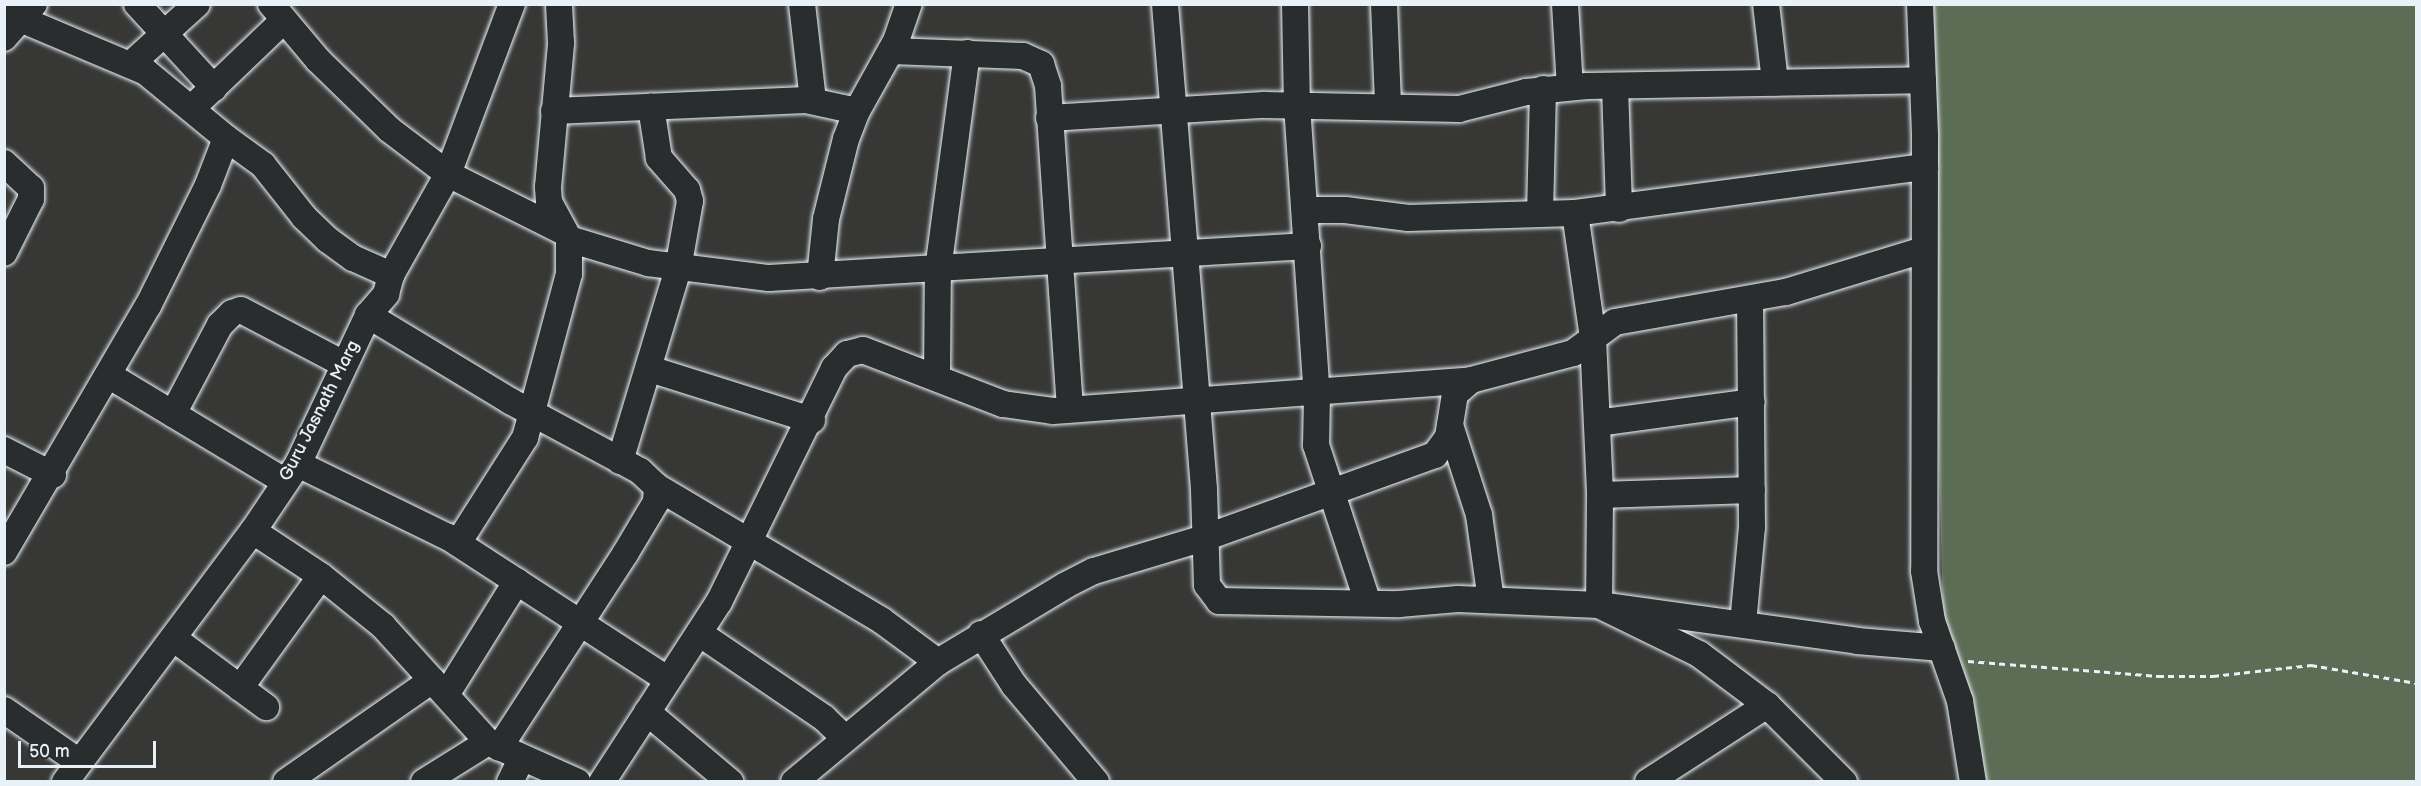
<!DOCTYPE html>
<html>
<head>
<meta charset="utf-8">
<style>
  body { margin:0 }
  #map { position:relative; width:2421px; height:786px; overflow:hidden; background:#373735; font-family:"Balsamiq Sans",sans-serif }
  div>[style] { position:absolute }
  .green>* { inset:0; background:#5c6d56 }
  .path>* { height:3px; margin-top:-1.5px; transform-origin:0; background:repeating-linear-gradient(90deg,#e8f1f8 0 6px,transparent 0 10.5px) }
  .roads { filter:drop-shadow(0 0 2px #e8f1f8) drop-shadow(0 0 2px #e8f1f8) }
  .minor>* { height:26px; margin:-13px; padding:0 13px; transform-origin:13px; border-radius:13px; background:#2a2d2e }
  span { translate:-50% -50%; white-space:nowrap; text-align:center; line-height:1.15; -webkit-text-stroke:4.5px #2a2d2e; paint-order:stroke }
  .street-label { font-size:18px; color:#e8f1f8 }
  .frame { position:absolute; inset:0; border:6px solid #e8f1f8; pointer-events:none }
  .scale { position:absolute; left:18px; top:741px; width:138px; height:27px; box-sizing:border-box; border:3px solid #e8f1f8; border-top:0; padding-left:8px; font-size:18px; line-height:21px; white-space:nowrap; color:#e8f1f8; -webkit-text-stroke:4px #2a2d2e; paint-order:stroke }
</style>
</head>
<body>
<div id="map">
  <div class="green">
    <div style="clip-path:polygon(1928px 5px,2416px 5px,2416px 781px,1961px 781px,1944px 659px)"></div>
  </div>
  <div class="path">
    <div style="left:1968px;top:661px;width:191px;rotate:4.5deg"></div>
    <div style="left:2158px;top:676px;width:55px"></div>
    <div style="left:2213px;top:676px;width:99px;rotate:-6.4deg"></div>
    <div style="left:2311px;top:665px;width:107px;rotate:9.7deg"></div>
  </div>
  <div class="roads">
    <div class="minor">
      <div style="left:137px;top:4px;width:114px;rotate:47.5deg"></div>
      <div style="left:271px;top:4px;width:73px;rotate:50deg"></div>
      <div style="left:318px;top:60px;width:100px;rotate:44.2deg"></div>
      <div style="left:390px;top:130px;width:73px;rotate:37.2deg"></div>
      <div style="left:448px;top:174px;width:130px;rotate:26.6deg"></div>
      <div style="left:802px;top:4px;width:97px;rotate:83.5deg"></div>
      <div style="left:1165px;top:4px;width:488px;rotate:85.4deg"></div>
      <div style="left:1204px;top:490px;width:95px;rotate:88.2deg"></div>
      <div style="left:1207px;top:585px;width:20px;rotate:53deg"></div>
      <div style="left:1219px;top:601px;width:180px;rotate:1deg"></div>
      <div style="left:1399px;top:604px;width:59px;rotate:-4.8deg"></div>
      <div style="left:1458px;top:599px;width:141px;rotate:2.4deg"></div>
      <div style="left:1599px;top:605px;width:260px;rotate:7.9deg"></div>
      <div style="left:1857px;top:641px;width:85px;rotate:4.7deg"></div>
      <div style="left:1295px;top:4px;width:101px;rotate:88.9deg"></div>
      <div style="left:1297px;top:105px;width:291px;rotate:86.1deg"></div>
      <div style="left:1317px;top:395px;width:50px;rotate:91.1deg"></div>
      <div style="left:1316px;top:445px;width:166px;rotate:71.8deg"></div>
      <div style="left:1384px;top:4px;width:101px;rotate:87.7deg"></div>
      <div style="left:1565px;top:4px;width:83px;rotate:86.6deg"></div>
      <div style="left:1766px;top:4px;width:79px;rotate:83.4deg"></div>
      <div style="left:1920px;top:4px;width:133px;rotate:87.8deg"></div>
      <div style="left:1925px;top:137px;width:434px;rotate:90.1deg"></div>
      <div style="left:1924px;top:571px;width:51px;rotate:80.9deg"></div>
      <div style="left:1932px;top:621px;width:85px;rotate:70.7deg"></div>
      <div style="left:1960px;top:701px;width:82px;rotate:80.9deg"></div>
      <div style="left:4px;top:38px;width:45px;rotate:-48.6deg"></div>
      <div style="left:891px;top:51px;width:132px;rotate:2.2deg"></div>
      <div style="left:1023px;top:56px;width:20px;rotate:24deg"></div>
      <div style="left:1041px;top:64px;width:23px;rotate:72deg"></div>
      <div style="left:1048px;top:86px;width:324px;rotate:86.1deg"></div>
      <div style="left:131px;top:64px;width:89px;rotate:-42.3deg"></div>
      <div style="left:1615px;top:86px;width:123px;rotate:88.1deg"></div>
      <div style="left:193px;top:107px;width:126px;rotate:-43.7deg"></div>
      <div style="left:554px;top:111px;width:252px;rotate:-2.5deg"></div>
      <div style="left:806px;top:100px;width:52px;rotate:12.2deg"></div>
      <div style="left:1049px;top:118px;width:215px;rotate:-3.5deg"></div>
      <div style="left:1264px;top:105px;width:195px;rotate:1.2deg"></div>
      <div style="left:1459px;top:109px;width:69px;rotate:-14.2deg"></div>
      <div style="left:1526px;top:92px;width:61px;rotate:-5.6deg"></div>
      <div style="left:1587px;top:86px;width:336px;rotate:-1deg"></div>
      <div style="left:226px;top:138px;width:46px;rotate:36.1deg"></div>
      <div style="left:263px;top:165px;width:66px;rotate:51.7deg"></div>
      <div style="left:304px;top:217px;width:33px;rotate:44deg"></div>
      <div style="left:328px;top:240px;width:31px;rotate:36deg"></div>
      <div style="left:353px;top:258px;width:42px;rotate:24.1deg"></div>
      <div style="left:4px;top:163px;width:37px;rotate:43deg"></div>
      <div style="left:31px;top:188px;width:11px;rotate:90deg"></div>
      <div style="left:31px;top:199px;width:60px;rotate:116.6deg"></div>
      <div style="left:1305px;top:210px;width:40px"></div>
      <div style="left:1345px;top:210px;width:64px;rotate:7.2deg"></div>
      <div style="left:1408px;top:218px;width:167px;rotate:-1.7deg"></div>
      <div style="left:1575px;top:213px;width:353px;rotate:-7.5deg"></div>
      <div style="left:1575px;top:213px;width:126px;rotate:81.8deg"></div>
      <div style="left:1593px;top:338px;width:157px;rotate:87.4deg"></div>
      <div style="left:1600px;top:495px;width:110px;rotate:90.5deg"></div>
      <div style="left:1599px;top:605px;width:111px;rotate:26.1deg"></div>
      <div style="left:1699px;top:654px;width:85px;rotate:36.9deg"></div>
      <div style="left:1767px;top:705px;width:109px;rotate:45deg"></div>
      <div style="left:1540px;top:214px;width:125px;rotate:-88.6deg"></div>
      <div style="left:569px;top:239px;width:83px;rotate:16.9deg"></div>
      <div style="left:648px;top:263px;width:122px;rotate:7.1deg"></div>
      <div style="left:769px;top:278px;width:540px;rotate:-3.4deg"></div>
      <div style="left:820px;top:277px;width:58px;rotate:-84.1deg"></div>
      <div style="left:826px;top:219px;width:82px;rotate:-76deg"></div>
      <div style="left:846px;top:139px;width:30px;rotate:-69deg"></div>
      <div style="left:857px;top:111px;width:80px;rotate:-60.9deg"></div>
      <div style="left:896px;top:41px;width:39px;rotate:-71deg"></div>
      <div style="left:368px;top:315px;width:166px;rotate:31.2deg"></div>
      <div style="left:510px;top:401px;width:148px;rotate:28.3deg"></div>
      <div style="left:640px;top:471px;width:23px;rotate:43deg"></div>
      <div style="left:657px;top:487px;width:15px;rotate:94deg"></div>
      <div style="left:656px;top:502px;width:61px;rotate:120.8deg"></div>
      <div style="left:625px;top:554px;width:231px;rotate:123deg"></div>
      <div style="left:650px;top:369px;width:170px;rotate:17.5deg"></div>
      <div style="left:110px;top:376px;width:205px;rotate:31.1deg"></div>
      <div style="left:937px;top:376px;width:106px;rotate:-89.5deg"></div>
      <div style="left:938px;top:270px;width:219px;rotate:-82.4deg"></div>
      <div style="left:173px;top:414px;width:101px;rotate:-62.2deg"></div>
      <div style="left:220px;top:325px;width:17px;rotate:-45deg"></div>
      <div style="left:232px;top:313px;width:9px;rotate:-18deg"></div>
      <div style="left:241px;top:310px;width:116px;rotate:27.7deg"></div>
      <div style="left:1597px;top:423px;width:156px;rotate:-7.7deg"></div>
      <div style="left:1450px;top:425px;width:95px;rotate:72.1deg"></div>
      <div style="left:1479px;top:515px;width:86px;rotate:82deg"></div>
      <div style="left:4px;top:450px;width:55px;rotate:27deg"></div>
      <div style="left:620px;top:461px;width:201px;rotate:-73.2deg"></div>
      <div style="left:678px;top:269px;width:69px;rotate:-80deg"></div>
      <div style="left:690px;top:201px;width:11px;rotate:-105deg"></div>
      <div style="left:687px;top:190px;width:43px;rotate:-131.2deg"></div>
      <div style="left:659px;top:158px;width:52px;rotate:-98.9deg"></div>
      <div style="left:298px;top:464px;width:167px;rotate:26deg"></div>
      <div style="left:448px;top:537px;width:262px;rotate:33deg"></div>
      <div style="left:657px;top:487px;width:261px;rotate:30.7deg"></div>
      <div style="left:881px;top:620px;width:71px;rotate:36.4deg"></div>
      <div style="left:1600px;top:495px;width:152px;rotate:-1.9deg"></div>
      <div style="left:253px;top:531px;width:82px;rotate:33.5deg"></div>
      <div style="left:321px;top:576px;width:80px;rotate:38.9deg"></div>
      <div style="left:383px;top:626px;width:156px;rotate:47.8deg"></div>
      <div style="left:488px;top:742px;width:98px;rotate:24deg"></div>
      <div style="left:458px;top:543px;width:125px;rotate:-57.5deg"></div>
      <div style="left:525px;top:438px;width:170px;rotate:-75deg"></div>
      <div style="left:569px;top:274px;width:35px;rotate:-90deg"></div>
      <div style="left:569px;top:239px;width:42px;rotate:-118.4deg"></div>
      <div style="left:549px;top:202px;width:15px;rotate:-94deg"></div>
      <div style="left:548px;top:187px;width:145px;rotate:-84.8deg"></div>
      <div style="left:561px;top:43px;width:39px;rotate:-93deg"></div>
      <div style="left:4px;top:552px;width:285px;rotate:-59.7deg"></div>
      <div style="left:148px;top:306px;width:135px;rotate:-63.6deg"></div>
      <div style="left:208px;top:185px;width:50px;rotate:-69deg"></div>
      <div style="left:226px;top:138px;width:104px;rotate:-140.5deg"></div>
      <div style="left:146px;top:72px;width:139px;rotate:-157.1deg"></div>
      <div style="left:18px;top:18px;width:18px;rotate:-128deg"></div>
      <div style="left:1743px;top:624px;width:97px;rotate:-84.7deg"></div>
      <div style="left:1752px;top:527px;width:227px;rotate:-90.5deg"></div>
      <div style="left:699px;top:633px;width:151px;rotate:34.2deg"></div>
      <div style="left:824px;top:718px;width:29px;rotate:44deg"></div>
      <div style="left:981px;top:634px;width:61px;rotate:57.1deg"></div>
      <div style="left:1014px;top:685px;width:127px;rotate:49.8deg"></div>
      <div style="left:173px;top:638px;width:116px;rotate:36.6deg"></div>
      <div style="left:240px;top:688px;width:138px;rotate:-54.1deg"></div>
      <div style="left:446px;top:695px;width:134px;rotate:-58.1deg"></div>
      <div style="left:4px;top:710px;width:91px;rotate:34.7deg"></div>
      <div style="left:647px;top:712px;width:109px;rotate:40.1deg"></div>
      <div style="left:65px;top:782px;width:314px;rotate:-53.2deg"></div>
      <div style="left:253px;top:531px;width:81px;rotate:-56.1deg"></div>
      <div style="left:298px;top:464px;width:165px;rotate:-64.8deg"></div>
      <div style="left:368px;top:315px;width:28px;rotate:-49deg"></div>
      <div style="left:386px;top:294px;width:20px;rotate:-75deg"></div>
      <div style="left:391px;top:275px;width:116px;rotate:-60.6deg"></div>
      <div style="left:448px;top:174px;width:182px;rotate:-69.4deg"></div>
      <div style="left:286px;top:782px;width:178px;rotate:-34.9deg"></div>
      <div style="left:424px;top:782px;width:75px;rotate:-32deg"></div>
      <div style="left:510px;top:782px;width:25px;rotate:-64deg"></div>
      <div style="left:602px;top:782px;width:215px;rotate:-57deg"></div>
      <div style="left:719px;top:602px;width:261px;rotate:-63.8deg"></div>
      <div style="left:834px;top:368px;width:19px;rotate:-47deg"></div>
      <div style="left:847px;top:354px;width:16px;rotate:-14deg"></div>
      <div style="left:863px;top:350px;width:150px;rotate:21.1deg"></div>
      <div style="left:1003px;top:404px;width:50px;rotate:8deg"></div>
      <div style="left:1053px;top:411px;width:419px;rotate:-4.2deg"></div>
      <div style="left:794px;top:782px;width:187px;rotate:-39.8deg"></div>
      <div style="left:938px;top:662px;width:149px;rotate:-31deg"></div>
      <div style="left:1066px;top:585px;width:31px;rotate:-27deg"></div>
      <div style="left:1094px;top:571px;width:118px;rotate:-16.7deg"></div>
      <div style="left:1207px;top:537px;width:242px;rotate:-19.8deg"></div>
      <div style="left:1435px;top:455px;width:22px;rotate:-54deg"></div>
      <div style="left:1448px;top:437px;width:44px;rotate:-80.8deg"></div>
      <div style="left:1455px;top:394px;width:21px;rotate:-41deg"></div>
      <div style="left:1471px;top:380px;width:106px;rotate:-14.8deg"></div>
      <div style="left:1573px;top:353px;width:52px;rotate:-36.4deg"></div>
      <div style="left:1615px;top:322px;width:174px;rotate:-10deg"></div>
      <div style="left:1786px;top:292px;width:143px;rotate:-17deg"></div>
      <div style="left:1648px;top:782px;width:142px;rotate:-32.9deg"></div>
    </div>
  </div>
  <div class="street-label">
    <span style="left:320px;top:411px;rotate:-63deg">Guru Jasnath Marg</span>
  </div>
  <div class="frame"></div>
  <div class="scale">50 m</div>
</div>
</body>
</html>
